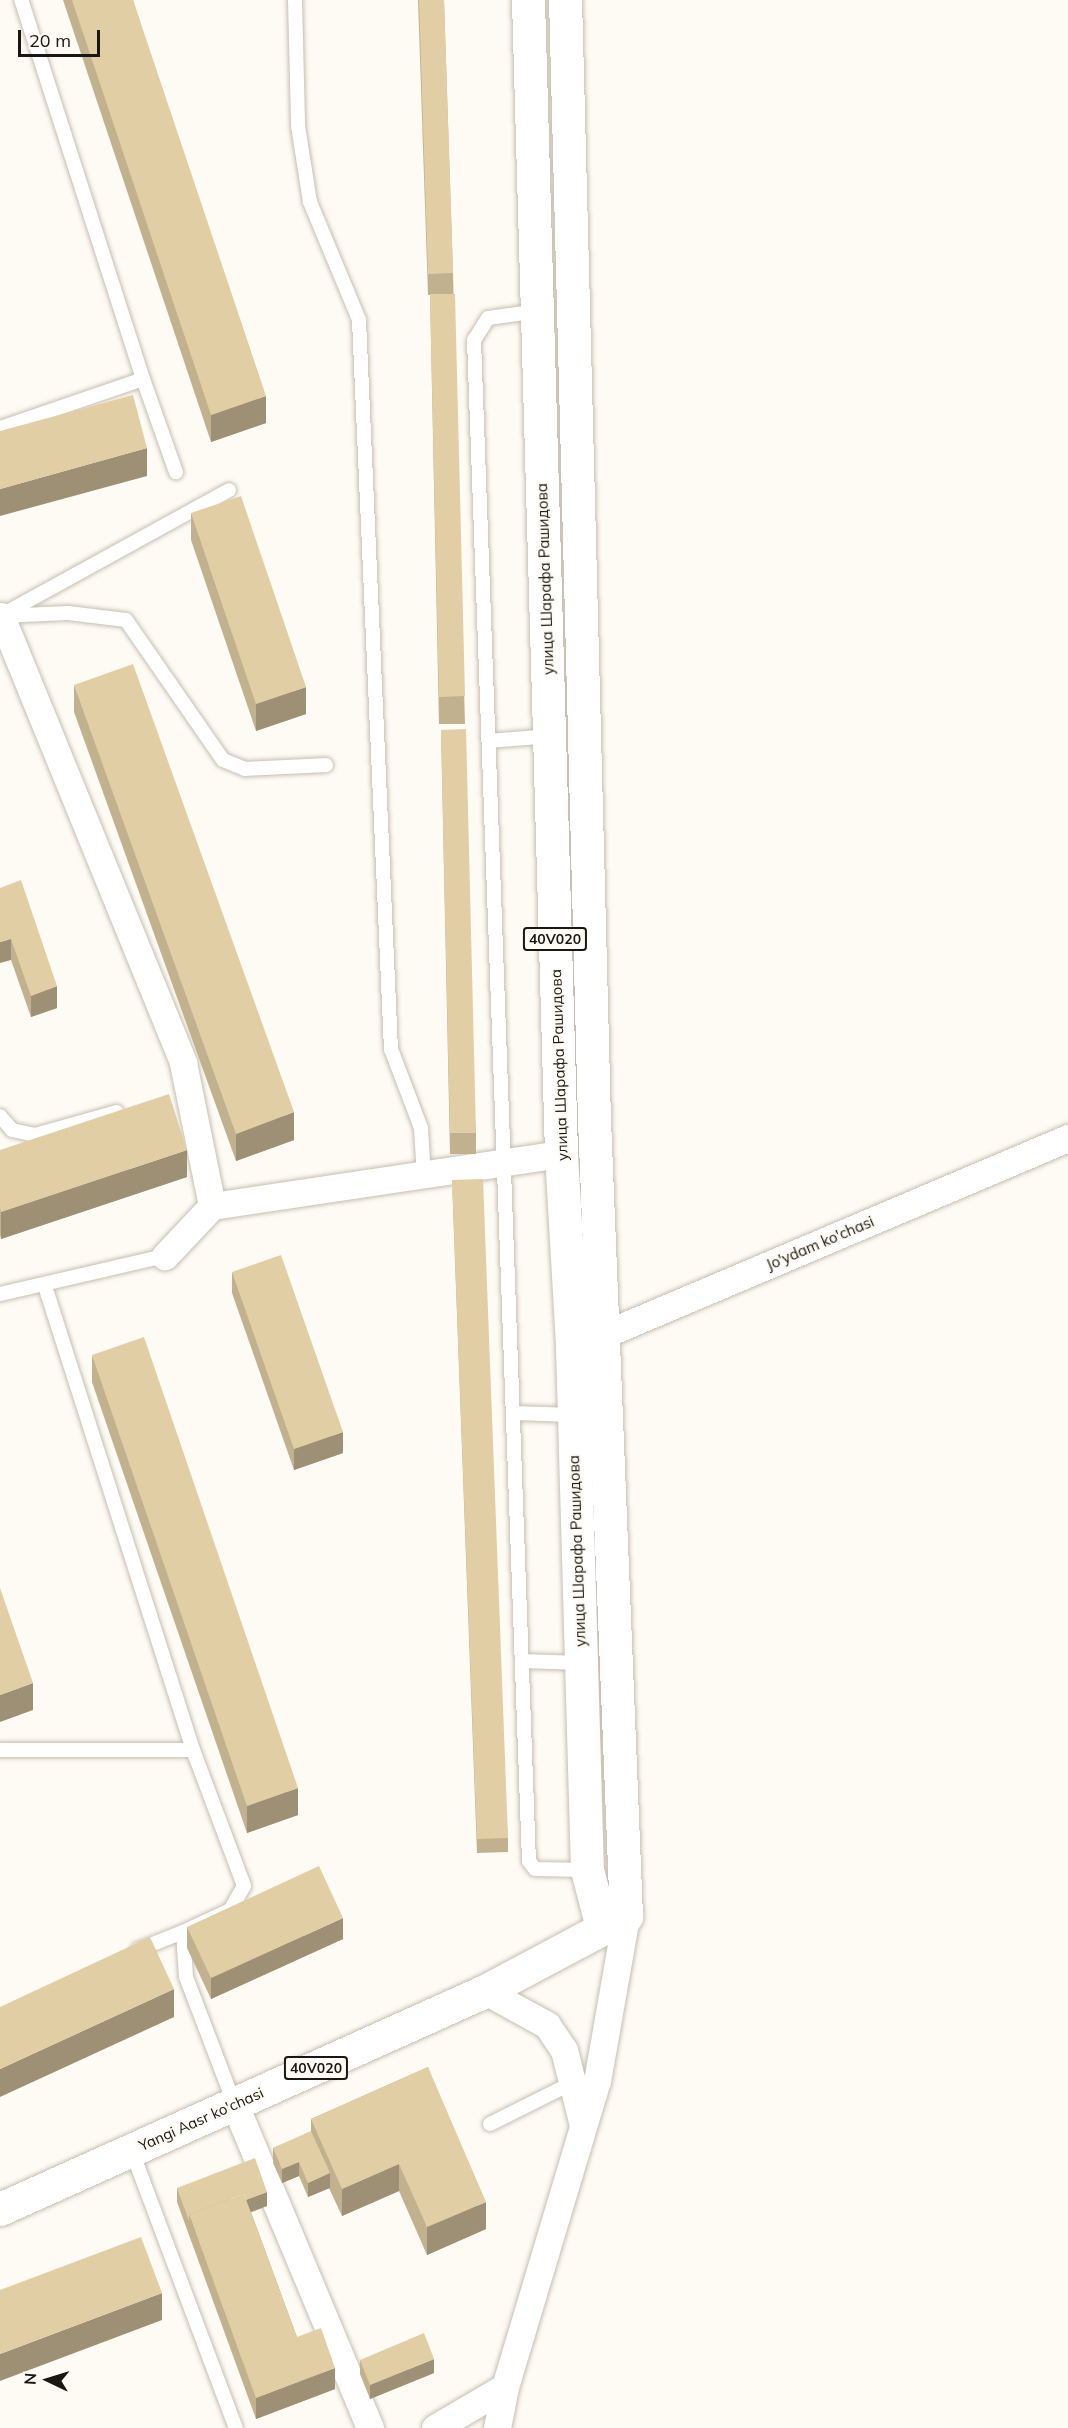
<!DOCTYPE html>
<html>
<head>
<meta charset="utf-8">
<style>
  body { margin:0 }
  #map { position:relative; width:1068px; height:2428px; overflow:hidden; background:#fefbf5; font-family:Mulish,sans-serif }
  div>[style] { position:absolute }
  .roads { filter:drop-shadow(0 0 2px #c6beb0) drop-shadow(0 0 2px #c6beb0) }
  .service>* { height:14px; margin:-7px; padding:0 7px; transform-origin:7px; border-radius:7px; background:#fff }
  .minor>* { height:27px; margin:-13.5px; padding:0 13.5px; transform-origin:13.5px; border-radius:13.5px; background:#fff }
  .primary>* { height:33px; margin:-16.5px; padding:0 16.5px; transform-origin:16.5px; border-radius:16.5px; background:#fff }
  .wall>* { inset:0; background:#c2b18e }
  .shaded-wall>* { inset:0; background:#9e9074 }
  .building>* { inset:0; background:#e2cea5 }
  span { translate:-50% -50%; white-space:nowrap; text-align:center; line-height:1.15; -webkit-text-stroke:4.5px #fefbf5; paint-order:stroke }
  .shield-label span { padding:2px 4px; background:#fefbf5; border:2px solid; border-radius:4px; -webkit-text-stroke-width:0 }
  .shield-label { font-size:14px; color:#1a1712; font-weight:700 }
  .street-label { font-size:15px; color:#1a1712 }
  .north { position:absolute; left:18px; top:2350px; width:60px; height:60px; -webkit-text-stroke:4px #fefbf5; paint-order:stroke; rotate:274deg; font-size:16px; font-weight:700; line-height:24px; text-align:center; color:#1a1712 }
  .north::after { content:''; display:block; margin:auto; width:21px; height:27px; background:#1a1712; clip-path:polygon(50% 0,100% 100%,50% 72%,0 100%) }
  .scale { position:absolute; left:18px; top:30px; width:82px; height:27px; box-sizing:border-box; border:3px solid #1a1712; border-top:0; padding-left:8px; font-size:18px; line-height:21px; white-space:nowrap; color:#1a1712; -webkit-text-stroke:4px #fefbf5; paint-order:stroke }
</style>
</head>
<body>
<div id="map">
  <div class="roads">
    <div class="service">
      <div style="left:295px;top:0;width:126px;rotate:88.6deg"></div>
      <div style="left:298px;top:126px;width:77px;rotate:81deg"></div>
      <div style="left:310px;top:202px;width:128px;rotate:67.4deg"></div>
      <div style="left:359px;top:320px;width:730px;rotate:87.49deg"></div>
      <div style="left:391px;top:1049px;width:85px;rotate:69.2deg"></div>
      <div style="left:421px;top:1128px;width:49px;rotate:86.5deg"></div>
      <div style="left:538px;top:311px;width:50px;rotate:172deg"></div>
      <div style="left:488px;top:318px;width:26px;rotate:122deg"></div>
      <div style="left:474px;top:340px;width:1522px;rotate:87.93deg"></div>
      <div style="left:529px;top:1861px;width:10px;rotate:53deg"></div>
      <div style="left:535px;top:1869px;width:52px;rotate:1.1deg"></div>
      <div style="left:143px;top:379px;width:99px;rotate:70.5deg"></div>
      <div style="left:0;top:428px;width:151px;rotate:-18.9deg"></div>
      <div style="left:143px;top:379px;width:398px;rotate:-107.8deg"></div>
      <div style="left:2px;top:615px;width:259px;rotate:-28.8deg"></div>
      <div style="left:0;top:616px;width:68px;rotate:-2.5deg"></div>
      <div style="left:68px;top:613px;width:58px;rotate:6.9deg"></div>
      <div style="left:126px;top:620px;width:170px;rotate:55.3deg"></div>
      <div style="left:223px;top:760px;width:24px;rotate:22deg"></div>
      <div style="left:245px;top:769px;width:81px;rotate:-2.8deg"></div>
      <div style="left:489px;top:741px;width:61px;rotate:-4.7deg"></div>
      <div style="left:0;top:1116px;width:18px;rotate:49deg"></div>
      <div style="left:12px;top:1130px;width:24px;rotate:12deg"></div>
      <div style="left:35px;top:1135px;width:85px;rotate:-15.7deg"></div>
      <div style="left:45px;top:1286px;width:493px;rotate:72.3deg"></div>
      <div style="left:0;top:1294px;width:169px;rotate:-13deg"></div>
      <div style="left:513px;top:1413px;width:60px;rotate:1.9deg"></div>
      <div style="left:522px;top:1661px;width:59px;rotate:1.9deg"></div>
      <div style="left:0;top:1750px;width:193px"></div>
      <div style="left:193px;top:1750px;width:145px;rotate:69.4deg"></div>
      <div style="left:244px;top:1886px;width:28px;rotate:120deg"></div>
      <div style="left:230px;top:1910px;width:52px;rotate:154.9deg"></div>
      <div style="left:183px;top:1932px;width:45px;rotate:86.2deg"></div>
      <div style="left:186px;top:1977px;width:137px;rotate:69.1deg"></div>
      <div style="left:138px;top:1950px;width:48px;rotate:-21.8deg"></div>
      <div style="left:490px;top:2124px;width:94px;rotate:-26.6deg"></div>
      <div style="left:131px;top:2149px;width:298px;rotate:69.4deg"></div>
    </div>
    <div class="minor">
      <div style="left:1px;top:616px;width:483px;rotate:67.8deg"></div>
      <div style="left:183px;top:1063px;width:146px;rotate:78.5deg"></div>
      <div style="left:212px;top:1206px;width:69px;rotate:133.2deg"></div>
      <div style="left:212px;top:1206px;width:353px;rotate:-8.5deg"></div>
      <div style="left:584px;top:1343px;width:526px;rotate:-22.96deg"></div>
      <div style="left:485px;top:1991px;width:71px;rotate:28.7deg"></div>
      <div style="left:547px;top:2025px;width:30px;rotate:56deg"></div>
      <div style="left:564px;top:2050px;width:77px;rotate:75.8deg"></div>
      <div style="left:235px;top:2105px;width:350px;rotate:67.3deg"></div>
      <div style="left:435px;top:2428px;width:81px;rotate:-30.4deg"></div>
      <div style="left:497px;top:2428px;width:42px;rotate:-79deg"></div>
      <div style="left:505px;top:2387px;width:320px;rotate:-73.3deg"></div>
      <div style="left:597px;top:2081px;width:168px;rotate:-80deg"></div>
    </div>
    <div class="primary">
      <div style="left:528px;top:0;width:1154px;rotate:88.36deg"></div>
      <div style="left:561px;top:1154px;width:193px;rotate:86.7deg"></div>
      <div style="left:572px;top:1347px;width:523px;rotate:88.36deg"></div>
      <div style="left:587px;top:1870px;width:59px;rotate:75.3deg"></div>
      <div style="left:0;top:2209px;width:532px;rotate:-24.2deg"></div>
      <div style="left:485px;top:1991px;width:160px;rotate:-28deg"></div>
      <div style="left:626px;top:1916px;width:797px;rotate:-92.3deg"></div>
      <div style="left:594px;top:1120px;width:1120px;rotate:-91.48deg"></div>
    </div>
  </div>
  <div class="wall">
    <div style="clip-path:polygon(63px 0,133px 0,266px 423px,211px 442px)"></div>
    <div style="clip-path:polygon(418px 0,444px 0,453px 273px,465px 724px,439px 724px,430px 295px,428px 295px)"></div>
    <div style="clip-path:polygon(191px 513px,306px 714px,256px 731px,191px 540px)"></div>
    <div style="clip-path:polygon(74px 685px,294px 1140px,236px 1161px,74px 712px)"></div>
    <div style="clip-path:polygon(441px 730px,476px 1133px,476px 1154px,450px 1154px)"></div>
    <div style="clip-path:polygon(0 888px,57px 1008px,31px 1017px,11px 960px)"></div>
    <div style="clip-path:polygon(0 1150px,187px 1177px,1px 1239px,0 1235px)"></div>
    <div style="clip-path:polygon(452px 1180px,508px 1838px,508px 1852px,477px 1853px)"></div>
    <div style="clip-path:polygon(232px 1272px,343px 1453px,294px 1470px,232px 1293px)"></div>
    <div style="clip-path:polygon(92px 1355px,298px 1815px,247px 1833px,92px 1382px)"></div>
    <div style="clip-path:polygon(187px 1927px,343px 1939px,211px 1999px,187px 1948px)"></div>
    <div style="clip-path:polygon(428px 2067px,486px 2229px,427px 2255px,399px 2191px,342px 2216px,329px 2188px,308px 2197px,299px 2176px,282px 2183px,273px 2163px,273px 2148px,311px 2132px,311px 2119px)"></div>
    <div style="clip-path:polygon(177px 2188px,267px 2206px,251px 2212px,297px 2337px,335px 2389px,256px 2419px,177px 2202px)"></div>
    <div style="clip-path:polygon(360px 2360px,434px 2373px,370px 2399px,360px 2374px)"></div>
  </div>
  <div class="shaded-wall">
    <div style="clip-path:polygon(266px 396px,266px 423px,211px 442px,211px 415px)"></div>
    <div style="clip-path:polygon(147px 448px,147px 476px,0 516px,0 489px)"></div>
    <div style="clip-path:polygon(306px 687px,306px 714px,256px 731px,256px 704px)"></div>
    <div style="clip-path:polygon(11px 939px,11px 960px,0 963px,0 942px)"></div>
    <div style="clip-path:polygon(57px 986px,57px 1008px,31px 1017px,31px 996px)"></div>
    <div style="clip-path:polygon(294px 1112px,294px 1140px,236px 1161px,236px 1134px)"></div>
    <div style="clip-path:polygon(187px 1150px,187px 1177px,1px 1239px,1px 1212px)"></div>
    <div style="clip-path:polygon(343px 1432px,343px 1453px,294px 1470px,294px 1449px)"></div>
    <div style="clip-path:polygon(33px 1683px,33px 1710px,0 1722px,0 1695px)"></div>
    <div style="clip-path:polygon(298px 1788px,298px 1815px,247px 1833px,247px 1806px)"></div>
    <div style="clip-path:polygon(343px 1918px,343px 1939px,211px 1999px,211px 1978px)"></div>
    <div style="clip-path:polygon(174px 1989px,174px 2017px,0 2097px,0 2069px)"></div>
    <div style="clip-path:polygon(299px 2162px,299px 2176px,282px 2183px,282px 2169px)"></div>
    <div style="clip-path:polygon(399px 2164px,399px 2191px,342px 2216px,342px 2189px)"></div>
    <div style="clip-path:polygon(330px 2173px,330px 2188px,308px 2197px,308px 2183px)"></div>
    <div style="clip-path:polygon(267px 2192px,267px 2206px,196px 2233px,191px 2220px)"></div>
    <div style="clip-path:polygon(486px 2202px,486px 2229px,427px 2255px,427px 2227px)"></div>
    <div style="clip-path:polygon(162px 2293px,162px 2320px,0 2381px,0 2354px)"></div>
    <div style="clip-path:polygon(434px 2359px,434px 2373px,370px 2399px,370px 2385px)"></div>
    <div style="clip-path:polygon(335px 2368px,335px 2389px,256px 2419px,256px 2398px)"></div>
  </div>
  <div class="building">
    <div style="clip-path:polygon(72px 0,133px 0,266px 396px,211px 415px)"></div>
    <div style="clip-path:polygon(419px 0,444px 0,453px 273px,428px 274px)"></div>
    <div style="clip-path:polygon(430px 294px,455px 294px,465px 696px,439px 697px)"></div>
    <div style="clip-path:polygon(133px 395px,147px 448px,0 489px,0 431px)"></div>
    <div style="clip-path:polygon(241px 496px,306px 687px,256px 704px,191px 513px)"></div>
    <div style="clip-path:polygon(133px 664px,294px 1112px,236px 1134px,74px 685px)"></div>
    <div style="clip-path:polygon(466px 729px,476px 1133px,450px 1133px,441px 730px)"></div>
    <div style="clip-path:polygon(21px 880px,57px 986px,31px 996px,11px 939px,0 942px,0 888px)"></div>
    <div style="clip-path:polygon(169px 1094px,187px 1150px,1px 1212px,0 1208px,0 1150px)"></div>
    <div style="clip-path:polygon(483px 1179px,508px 1838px,477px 1839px,452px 1180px)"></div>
    <div style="clip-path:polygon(281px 1255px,343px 1432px,294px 1449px,232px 1272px)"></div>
    <div style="clip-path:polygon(144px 1337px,298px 1788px,247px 1806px,92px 1355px)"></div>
    <div style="clip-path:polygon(0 1588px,33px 1683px,0 1695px)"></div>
    <div style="clip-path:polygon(319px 1866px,343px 1918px,211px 1978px,187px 1927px)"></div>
    <div style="clip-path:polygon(150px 1937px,174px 1989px,0 2069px,0 2007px)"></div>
    <div style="clip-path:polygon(428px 2067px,486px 2202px,427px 2227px,399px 2164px,342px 2189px,311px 2119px)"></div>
    <div style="clip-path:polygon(311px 2131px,330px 2173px,308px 2183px,299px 2162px,282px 2169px,273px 2148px)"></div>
    <div style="clip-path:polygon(255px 2158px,267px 2192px,246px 2200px,244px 2194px,189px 2214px,189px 2221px,177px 2188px)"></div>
    <div style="clip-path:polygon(244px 2194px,297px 2337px,321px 2328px,335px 2368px,256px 2398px,189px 2214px)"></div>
    <div style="clip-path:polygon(141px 2237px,162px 2293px,0 2354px,0 2290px)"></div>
    <div style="clip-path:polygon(424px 2333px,434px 2359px,370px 2385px,360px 2360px)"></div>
  </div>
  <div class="shield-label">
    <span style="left:555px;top:939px">40V020</span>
    <span style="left:316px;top:2068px">40V020</span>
  </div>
  <div class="street-label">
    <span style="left:545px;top:579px;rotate:-92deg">улица Шарафа Рашидова</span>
    <span style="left:559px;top:1065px;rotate:-92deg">улица Шарафа Рашидова</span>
    <span style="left:820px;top:1243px;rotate:-23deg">Jo'ydam ko'chasi</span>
    <span style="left:577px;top:1551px;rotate:-92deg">улица Шарафа Рашидова</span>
    <span style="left:201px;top:2119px;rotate:-24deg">Yangi Aasr ko'chasi</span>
  </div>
  <div class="north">N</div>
  <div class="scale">20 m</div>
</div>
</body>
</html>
